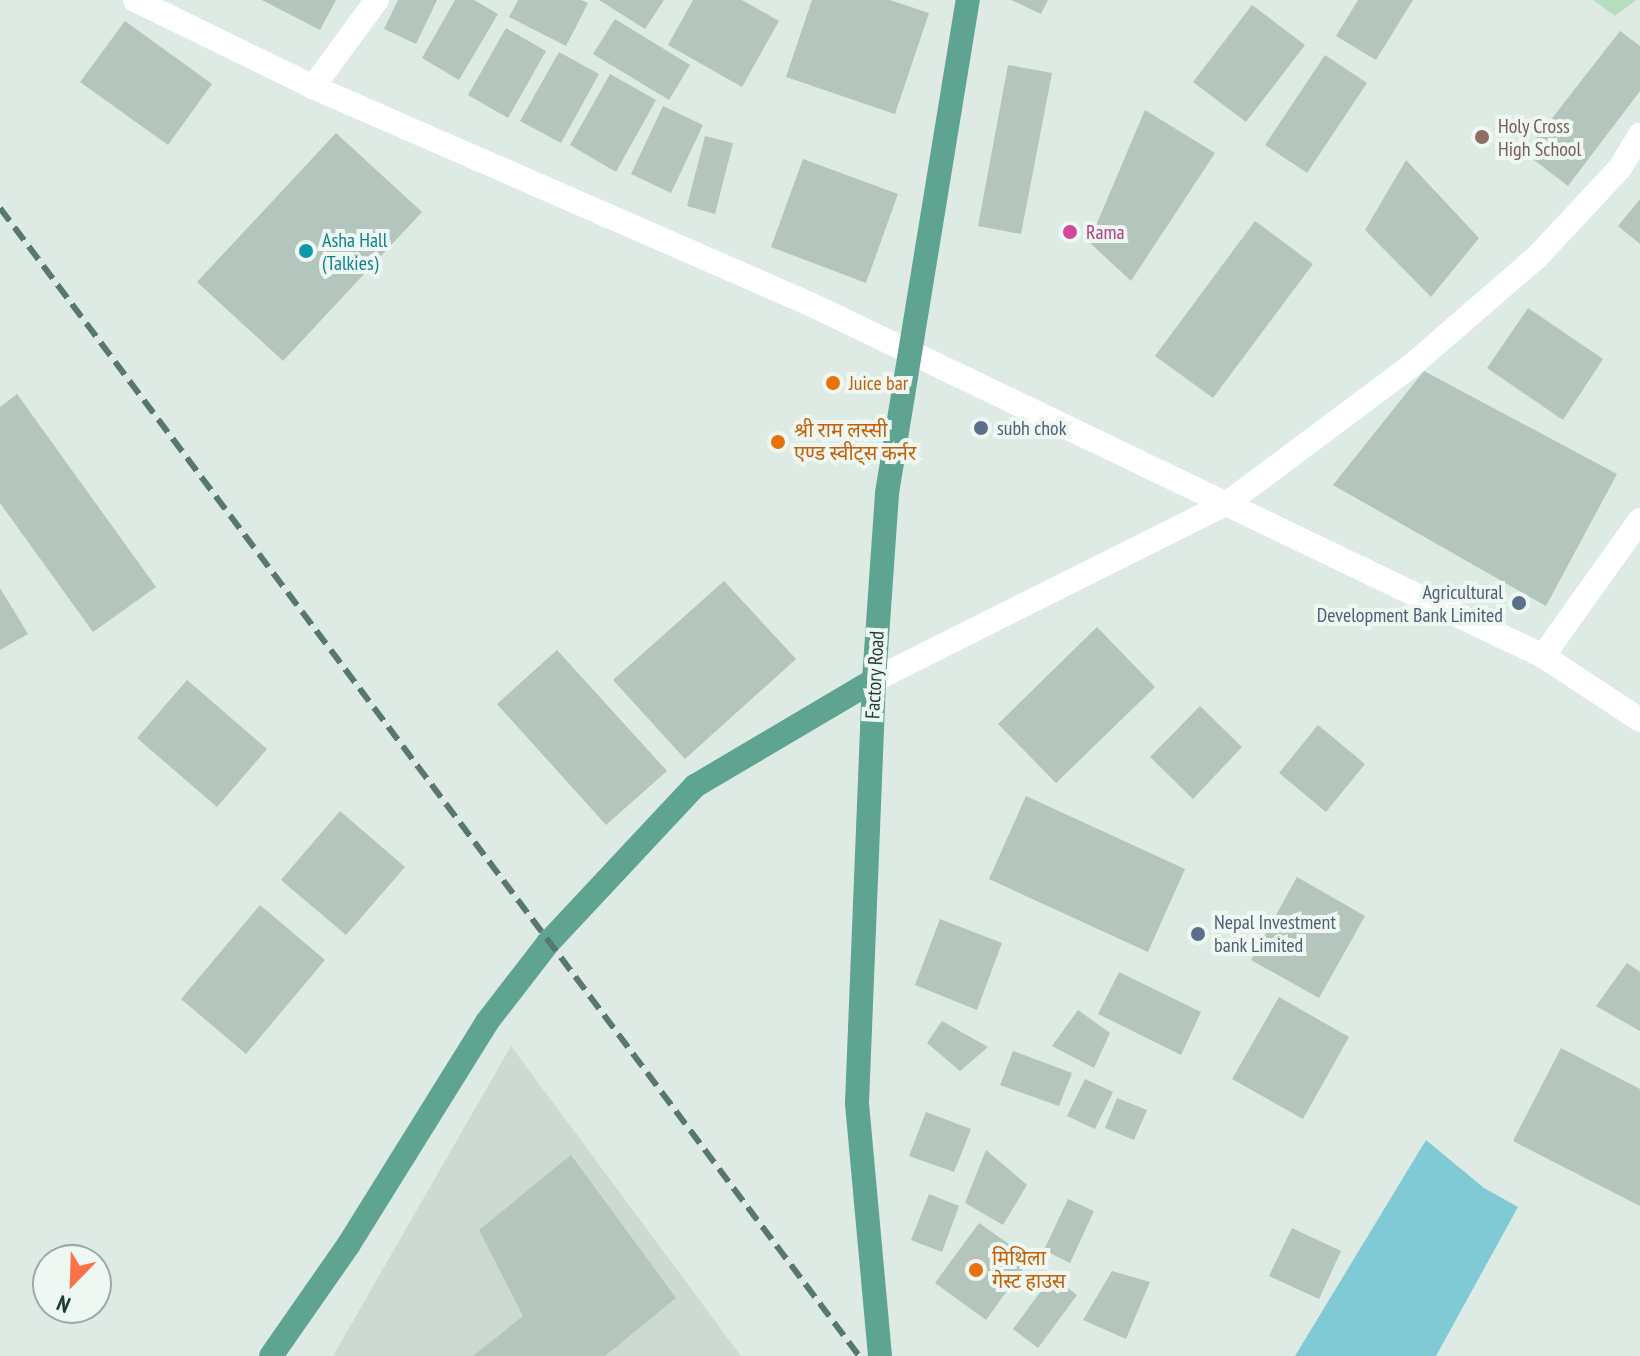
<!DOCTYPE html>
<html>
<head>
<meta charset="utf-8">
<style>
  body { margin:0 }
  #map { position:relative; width:1640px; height:1356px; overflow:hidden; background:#ddebe4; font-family:"PT Sans Narrow","Noto Sans Devanagari",sans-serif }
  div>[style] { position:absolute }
  .built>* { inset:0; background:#ccdad3 }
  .green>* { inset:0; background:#b4debe }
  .water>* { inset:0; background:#80cad5 }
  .building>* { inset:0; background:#b3c5bd }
  .minor>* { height:24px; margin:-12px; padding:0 12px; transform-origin:12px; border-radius:12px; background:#fff }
  .major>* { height:24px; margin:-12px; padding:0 12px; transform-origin:12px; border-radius:12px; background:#5ea490 }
  .rail>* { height:6px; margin-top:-3px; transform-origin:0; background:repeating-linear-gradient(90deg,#58776e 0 16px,transparent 0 24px) }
  .dots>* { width:22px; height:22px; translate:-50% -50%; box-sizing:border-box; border:4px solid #eef7f2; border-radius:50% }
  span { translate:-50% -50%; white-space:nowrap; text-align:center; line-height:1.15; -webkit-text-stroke:8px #eef7f2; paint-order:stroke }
  .education-label { font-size:20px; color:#785e54 }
  .left { translate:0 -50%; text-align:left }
  .hotel-label { font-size:20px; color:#b23c85 }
  .culture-label { font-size:20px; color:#0d838f }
  .food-label { font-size:20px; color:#c56008 }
  .service-label { font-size:20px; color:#4e5e75 }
  .right { translate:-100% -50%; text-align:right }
  .street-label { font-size:20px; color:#1e3b33 }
  .north { position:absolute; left:32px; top:1244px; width:80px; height:80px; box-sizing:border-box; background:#eef7f2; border:2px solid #9baca6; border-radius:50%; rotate:203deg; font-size:22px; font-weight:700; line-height:32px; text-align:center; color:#1e3b33 }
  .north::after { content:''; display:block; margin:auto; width:28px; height:36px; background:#fd7149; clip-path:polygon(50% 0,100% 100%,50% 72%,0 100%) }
</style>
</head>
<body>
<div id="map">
  <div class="built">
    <div style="clip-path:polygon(511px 1046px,741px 1356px,333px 1356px)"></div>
  </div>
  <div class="green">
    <div style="clip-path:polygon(1593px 0,1636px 0,1615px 16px)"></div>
  </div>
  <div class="water">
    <div style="clip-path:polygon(1426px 1140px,1484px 1188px,1518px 1207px,1436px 1356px,1295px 1356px)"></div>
  </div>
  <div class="building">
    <div style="clip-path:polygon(262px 0,336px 0,320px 30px)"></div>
    <div style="clip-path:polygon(398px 0,437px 0,416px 44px,384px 29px)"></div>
    <div style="clip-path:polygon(455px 0,474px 0,498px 14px,459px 80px,422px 58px)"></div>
    <div style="clip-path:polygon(518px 0,581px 0,588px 3px,566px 46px,509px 17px)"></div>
    <div style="clip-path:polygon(599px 0,664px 0,645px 29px)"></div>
    <div style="clip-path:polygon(693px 0,742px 0,779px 21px,742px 87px,668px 45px)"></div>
    <div style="clip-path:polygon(812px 0,890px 0,929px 13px,895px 114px,786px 77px)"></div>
    <div style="clip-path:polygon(1011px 0,1048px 0,1041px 14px)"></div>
    <div style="clip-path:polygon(1358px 0,1413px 0,1376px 60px,1336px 36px)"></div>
    <div style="clip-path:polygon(1252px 5px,1305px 45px,1246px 122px,1193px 82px)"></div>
    <div style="clip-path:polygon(615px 19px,690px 65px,669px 100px,593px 54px)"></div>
    <div style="clip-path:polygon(125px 21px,212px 84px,168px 145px,80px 82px)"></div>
    <div style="clip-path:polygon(506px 28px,546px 51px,508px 118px,468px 95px)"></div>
    <div style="clip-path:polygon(1620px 31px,1640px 46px,1640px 91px,1568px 186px,1525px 153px)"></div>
    <div style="clip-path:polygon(559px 52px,599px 74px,561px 143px,520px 121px)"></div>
    <div style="clip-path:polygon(1325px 55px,1367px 83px,1307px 173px,1265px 145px)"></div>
    <div style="clip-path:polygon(1008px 65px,1052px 73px,1021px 234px,978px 226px)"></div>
    <div style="clip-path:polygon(610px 74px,656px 100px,616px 172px,570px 145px)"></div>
    <div style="clip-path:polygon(663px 106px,703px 125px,671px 193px,631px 174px)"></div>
    <div style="clip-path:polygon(1145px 110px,1215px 153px,1131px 281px,1089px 242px)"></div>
    <div style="clip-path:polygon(336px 133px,422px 212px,283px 361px,197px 282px)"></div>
    <div style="clip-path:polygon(705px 136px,733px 143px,715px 214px,687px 206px)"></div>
    <div style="clip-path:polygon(803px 159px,898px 194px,866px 283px,771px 247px)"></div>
    <div style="clip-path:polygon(1406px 160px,1479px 238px,1431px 297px,1365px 230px)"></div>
    <div style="clip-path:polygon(1640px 199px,1640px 244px,1618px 226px)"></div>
    <div style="clip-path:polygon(1255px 221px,1313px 264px,1213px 398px,1155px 356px)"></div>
    <div style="clip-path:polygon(1528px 308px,1603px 359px,1563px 420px,1487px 368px)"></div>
    <div style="clip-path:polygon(1424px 371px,1617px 474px,1546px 606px,1333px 485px)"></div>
    <div style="clip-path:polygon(17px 394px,156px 587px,93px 632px,0 503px,0 407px)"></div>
    <div style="clip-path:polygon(724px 581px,796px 659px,685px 759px,613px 680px)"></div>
    <div style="clip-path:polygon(0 588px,28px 634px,0 650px)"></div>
    <div style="clip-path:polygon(1097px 627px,1155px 687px,1056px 783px,998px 724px)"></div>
    <div style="clip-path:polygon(557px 650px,667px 771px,606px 825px,497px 704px)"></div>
    <div style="clip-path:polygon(187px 680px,267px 749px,217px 807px,137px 738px)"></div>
    <div style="clip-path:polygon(1200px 706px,1242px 747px,1193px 799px,1150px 757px)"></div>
    <div style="clip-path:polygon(1318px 725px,1365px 764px,1326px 812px,1279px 773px)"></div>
    <div style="clip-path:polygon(1026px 796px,1185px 869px,1148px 952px,989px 879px)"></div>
    <div style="clip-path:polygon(340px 811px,405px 867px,346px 935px,281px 880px)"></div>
    <div style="clip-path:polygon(1297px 877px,1365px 916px,1319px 998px,1251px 960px)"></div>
    <div style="clip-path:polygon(260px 905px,325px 960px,246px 1054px,181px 999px)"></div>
    <div style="clip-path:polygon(940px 919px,1002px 943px,977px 1010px,915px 985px)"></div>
    <div style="clip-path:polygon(1627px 963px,1640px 972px,1640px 1031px,1596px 1006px)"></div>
    <div style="clip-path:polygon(1119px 972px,1201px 1012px,1181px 1055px,1098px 1014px)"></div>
    <div style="clip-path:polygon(1279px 997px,1349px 1037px,1303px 1119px,1232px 1079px)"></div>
    <div style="clip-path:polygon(1078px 1010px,1110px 1033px,1094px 1068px,1052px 1046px)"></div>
    <div style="clip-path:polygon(942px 1021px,988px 1047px,960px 1071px,927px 1043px)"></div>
    <div style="clip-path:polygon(1561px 1048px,1640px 1089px,1640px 1206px,1513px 1141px)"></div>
    <div style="clip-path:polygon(1013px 1051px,1072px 1073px,1059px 1106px,1000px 1085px)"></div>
    <div style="clip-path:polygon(1085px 1079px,1113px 1092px,1095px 1129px,1067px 1116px)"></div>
    <div style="clip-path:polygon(1117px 1098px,1147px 1110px,1134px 1140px,1105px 1128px)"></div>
    <div style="clip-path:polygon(926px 1112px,971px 1129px,954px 1172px,909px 1156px)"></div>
    <div style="clip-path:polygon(986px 1150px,1027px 1185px,1003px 1225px,965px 1203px)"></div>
    <div style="clip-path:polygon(571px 1155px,676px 1298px,605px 1356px,473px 1356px,523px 1316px,479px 1230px)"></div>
    <div style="clip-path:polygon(929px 1194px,959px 1206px,942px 1252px,911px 1240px)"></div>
    <div style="clip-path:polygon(1068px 1199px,1094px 1211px,1070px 1263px,1044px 1250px)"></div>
    <div style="clip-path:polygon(979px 1223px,1030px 1259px,986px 1320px,935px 1283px)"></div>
    <div style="clip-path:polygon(1292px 1228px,1341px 1251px,1319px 1299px,1269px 1276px)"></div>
    <div style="clip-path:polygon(1112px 1271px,1150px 1282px,1126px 1339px,1083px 1320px)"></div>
    <div style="clip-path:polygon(1052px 1276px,1077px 1295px,1038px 1348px,1013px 1329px)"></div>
  </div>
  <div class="minor">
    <div style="left:135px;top:0;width:198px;rotate:26deg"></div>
    <div style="left:313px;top:87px;width:542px;rotate:23.59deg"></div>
    <div style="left:810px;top:304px;width:813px;rotate:25.65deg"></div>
    <div style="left:1543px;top:656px;width:116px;rotate:33.4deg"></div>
    <div style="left:313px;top:87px;width:108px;rotate:-53.7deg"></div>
    <div style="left:1543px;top:656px;width:167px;rotate:-54.5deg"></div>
    <div style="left:874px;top:680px;width:394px;rotate:-26.6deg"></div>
    <div style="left:1226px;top:504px;width:231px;rotate:-36.7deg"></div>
    <div style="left:1411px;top:366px;width:167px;rotate:-40.9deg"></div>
    <div style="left:1537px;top:257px;width:122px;rotate:-47deg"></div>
    <div style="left:1620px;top:168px;width:39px;rotate:-59deg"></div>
  </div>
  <div class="major">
    <div style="left:271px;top:1356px;width:136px;rotate:-55.1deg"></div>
    <div style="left:349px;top:1244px;width:261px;rotate:-58.1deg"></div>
    <div style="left:487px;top:1022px;width:100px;rotate:-52.3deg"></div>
    <div style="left:548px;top:943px;width:215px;rotate:-46.9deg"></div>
    <div style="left:695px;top:786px;width:208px;rotate:-30.6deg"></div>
    <div style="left:880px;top:1356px;width:254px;rotate:-95.2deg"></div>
    <div style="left:857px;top:1103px;width:423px;rotate:-87.7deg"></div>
    <div style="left:874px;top:680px;width:187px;rotate:-86deg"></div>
    <div style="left:887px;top:493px;width:500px;rotate:-80.7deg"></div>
  </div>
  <div class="rail">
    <div style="left:0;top:208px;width:1434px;rotate:53.19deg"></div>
  </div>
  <div class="dots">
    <div style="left:1482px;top:137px;background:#8d6e63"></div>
    <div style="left:1070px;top:232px;background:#d1479c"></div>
    <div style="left:306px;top:251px;background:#0f9aa8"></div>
    <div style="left:833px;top:383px;background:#e8710a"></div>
    <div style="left:981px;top:428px;background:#5c6f8a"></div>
    <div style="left:778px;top:442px;background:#e8710a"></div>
    <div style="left:1519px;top:603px;background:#5c6f8a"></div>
    <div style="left:1198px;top:934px;background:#5c6f8a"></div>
    <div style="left:976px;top:1270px;background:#e8710a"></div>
  </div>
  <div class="education-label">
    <span class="left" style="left:1498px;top:138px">Holy Cross<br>High School</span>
  </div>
  <div class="hotel-label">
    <span class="left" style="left:1086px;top:232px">Rama</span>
  </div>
  <div class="culture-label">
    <span class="left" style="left:322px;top:252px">Asha Hall<br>(Talkies)</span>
  </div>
  <div class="food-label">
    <span class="left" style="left:849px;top:383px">Juice bar</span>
    <span class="left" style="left:794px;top:442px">श्री राम लस्सी<br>एण्ड स्वीट्स कर्नर</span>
    <span class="left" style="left:992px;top:1270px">मिथिला<br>गेस्ट हाउस</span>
  </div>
  <div class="service-label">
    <span class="left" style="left:997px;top:428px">subh chok</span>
    <span class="right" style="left:1503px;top:604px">Agricultural<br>Development Bank Limited</span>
    <span class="left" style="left:1214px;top:934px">Nepal Investment<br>bank Limited</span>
  </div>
  <div class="street-label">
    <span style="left:875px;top:675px;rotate:-87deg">Factory Road</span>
  </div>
  <div class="north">N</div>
</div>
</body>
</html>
